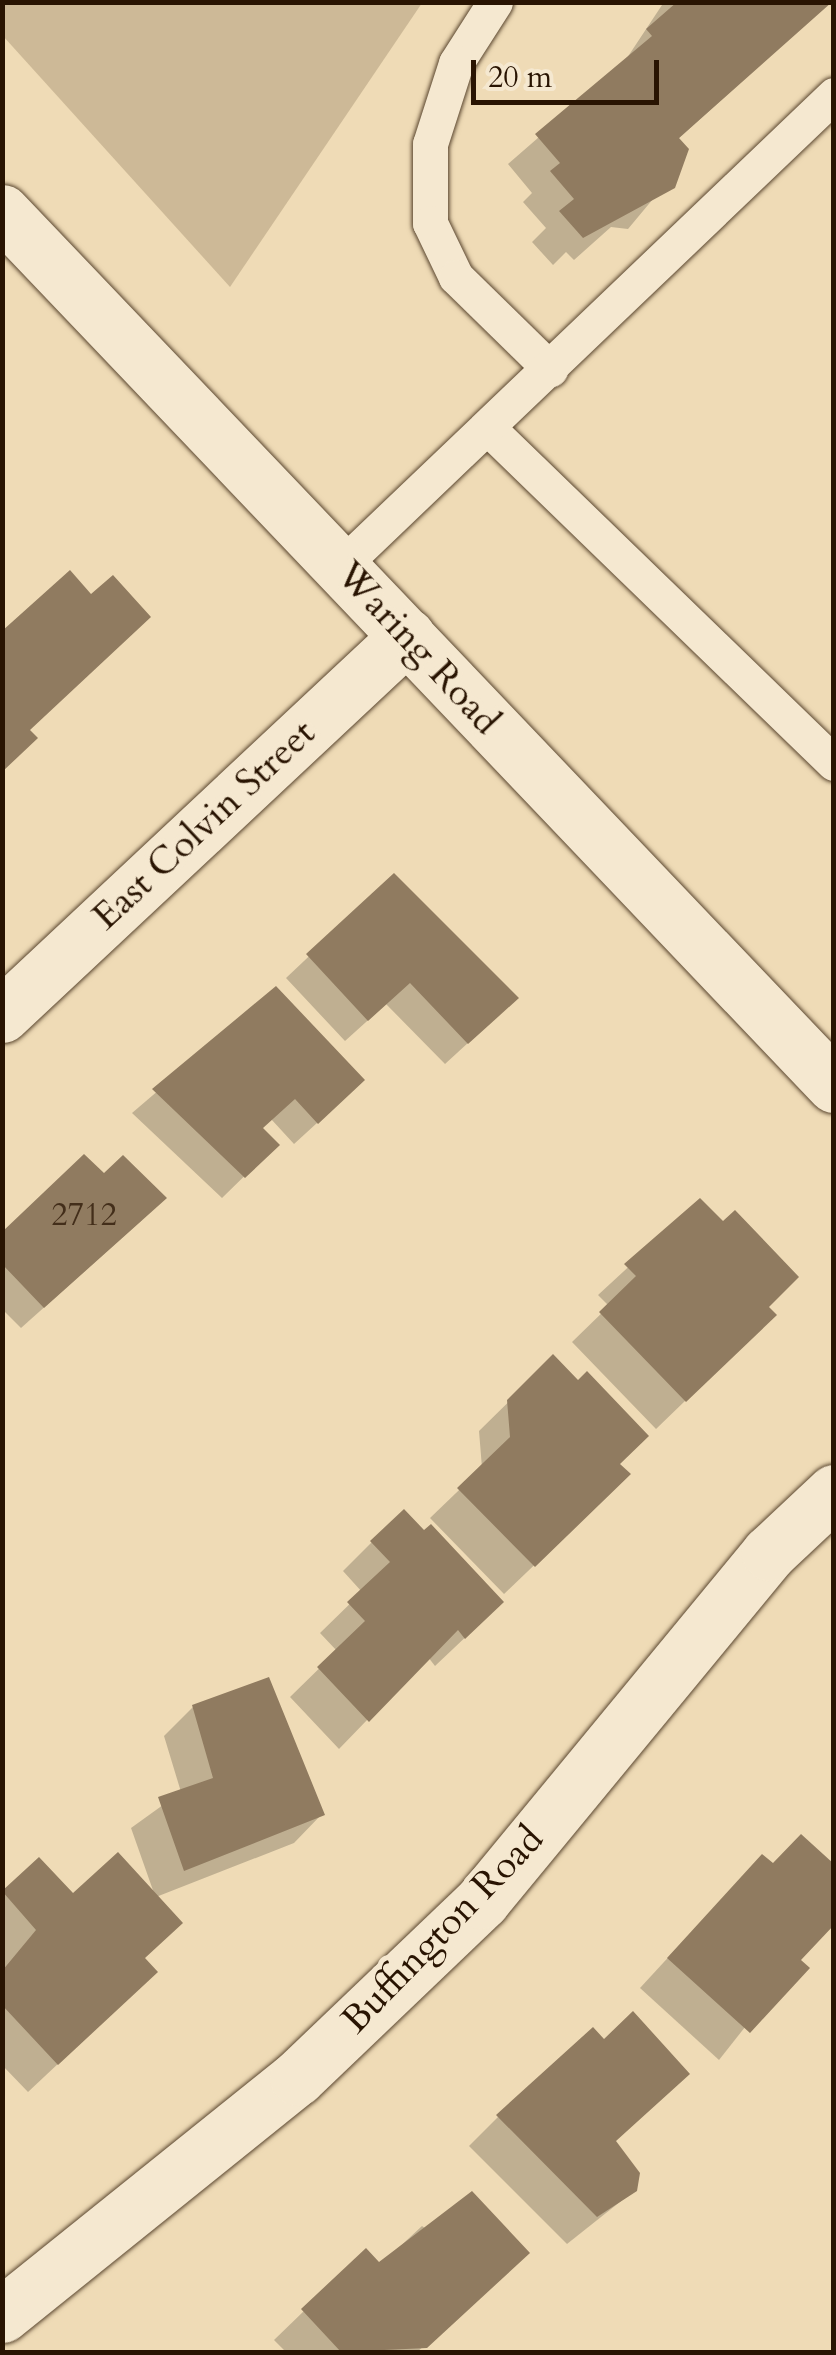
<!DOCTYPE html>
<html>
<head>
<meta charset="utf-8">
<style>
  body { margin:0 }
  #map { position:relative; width:836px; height:2355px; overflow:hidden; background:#efdbb6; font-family:Cardo,serif }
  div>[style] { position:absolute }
  .green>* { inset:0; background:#cdb997 }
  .shadow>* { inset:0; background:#0003 }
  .building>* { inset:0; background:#907b60 }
  .roads { filter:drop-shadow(0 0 2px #5a462f) drop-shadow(0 0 2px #5a462f) }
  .service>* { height:35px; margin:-17.5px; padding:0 17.5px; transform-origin:17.5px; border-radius:17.5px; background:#f5e8d0 }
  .minor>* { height:55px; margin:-27.5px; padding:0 27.5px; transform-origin:27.5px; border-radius:27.5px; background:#f5e8d0 }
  span { translate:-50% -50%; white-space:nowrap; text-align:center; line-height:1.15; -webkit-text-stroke:10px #f5e8d0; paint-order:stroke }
  .number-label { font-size:32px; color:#432e1a }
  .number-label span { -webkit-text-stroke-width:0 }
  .street-label { font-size:38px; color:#291402 }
  .frame { position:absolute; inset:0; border:5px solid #291402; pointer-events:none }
  .scale { position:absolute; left:471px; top:60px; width:188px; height:45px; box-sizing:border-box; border:5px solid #291402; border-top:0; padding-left:12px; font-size:30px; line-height:35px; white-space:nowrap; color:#291402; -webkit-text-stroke:8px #f5e8d0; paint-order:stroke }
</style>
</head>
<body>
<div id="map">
  <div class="green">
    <div style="clip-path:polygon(3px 2px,422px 2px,422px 3px,230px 287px,3px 36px)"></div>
  </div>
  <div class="shadow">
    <div style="clip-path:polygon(664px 2px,830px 2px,677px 140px,683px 163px,628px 229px,611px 227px,574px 260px,566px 252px,553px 265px,532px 242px,546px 228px,523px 202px,532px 193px,508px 164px,623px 64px)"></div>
    <div style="clip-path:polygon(394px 876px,493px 1020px,445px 1064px,386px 1004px,345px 1041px,286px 978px)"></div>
    <div style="clip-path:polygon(276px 990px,340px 1102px,294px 1144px,271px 1119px,261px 1129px,276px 1145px,222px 1198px,132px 1113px)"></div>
    <div style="clip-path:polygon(104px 1177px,142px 1220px,21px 1328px,2px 1309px,2px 1235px)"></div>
    <div style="clip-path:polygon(700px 1201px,766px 1307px,744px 1344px,656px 1429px,572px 1342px,609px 1306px,598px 1295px)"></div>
    <div style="clip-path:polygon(553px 1358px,617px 1464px,599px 1503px,504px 1594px,430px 1518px,482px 1468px,479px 1431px)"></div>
    <div style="clip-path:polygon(372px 1542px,472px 1631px,435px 1666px,428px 1657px,339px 1749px,290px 1697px,337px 1651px,320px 1633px,362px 1592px,343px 1571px)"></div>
    <div style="clip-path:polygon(193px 1707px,322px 1814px,294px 1843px,156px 1897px,125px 2001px,28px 2092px,2px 2065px,2px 1895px,39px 1860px,73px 1897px,155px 1896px,131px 1828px,181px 1792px,164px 1736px)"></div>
    <div style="clip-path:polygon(734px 1886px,798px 1960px,719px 2060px,640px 1988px)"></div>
    <div style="clip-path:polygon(498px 2117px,614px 2142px,635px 2190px,567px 2244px,469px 2146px)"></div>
    <div style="clip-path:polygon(422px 2226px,498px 2281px,417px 2352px,286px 2352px,274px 2340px,366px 2251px,379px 2266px)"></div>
  </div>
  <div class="building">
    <div style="clip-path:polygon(677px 2px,832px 2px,679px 138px,689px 149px,675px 188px,583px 238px,559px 211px,574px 199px,550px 171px,560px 163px,535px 134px,652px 36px,646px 29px)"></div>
    <div style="clip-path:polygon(70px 570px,91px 594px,113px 575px,151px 617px,30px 730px,38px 738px,2px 772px,2px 631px)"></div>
    <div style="clip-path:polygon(394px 873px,519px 998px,468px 1044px,410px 983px,368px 1021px,306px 954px)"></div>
    <div style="clip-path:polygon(276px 986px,365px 1080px,318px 1124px,295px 1099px,263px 1128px,280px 1145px,245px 1178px,152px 1089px)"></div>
    <div style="clip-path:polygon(84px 1154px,104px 1173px,123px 1155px,167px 1198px,44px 1308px,2px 1264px,2px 1232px)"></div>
    <div style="clip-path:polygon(700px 1198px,723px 1221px,735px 1210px,799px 1277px,769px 1307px,777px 1315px,686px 1402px,599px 1312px,636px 1276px,624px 1264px)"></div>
    <div style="clip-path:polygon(553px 1354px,578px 1380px,587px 1371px,649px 1436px,620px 1464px,631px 1474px,535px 1567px,457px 1488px,510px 1437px,507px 1400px)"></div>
    <div style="clip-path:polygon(404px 1509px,424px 1530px,431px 1524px,504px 1602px,465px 1639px,458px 1630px,369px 1722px,317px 1667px,365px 1621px,347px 1602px,390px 1562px,370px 1541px)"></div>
    <div style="clip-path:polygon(269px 1677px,325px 1815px,184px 1871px,158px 1797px,213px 1778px,192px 1705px)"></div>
    <div style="clip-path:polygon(801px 1834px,834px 1864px,834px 1925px,801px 1960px,810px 1968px,750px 2033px,667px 1958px,762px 1854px,773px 1863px)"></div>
    <div style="clip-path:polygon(118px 1852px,183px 1923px,145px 1958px,158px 1972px,58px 2065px,2px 2005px,2px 1971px,36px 1930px,2px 1891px,39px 1857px,73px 1893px)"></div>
    <div style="clip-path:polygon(633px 2011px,690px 2074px,616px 2141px,640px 2173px,637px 2191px,597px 2217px,496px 2115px,593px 2027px,604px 2039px)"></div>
    <div style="clip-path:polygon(472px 2191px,530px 2253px,427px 2348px,341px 2352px,301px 2309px,366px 2248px,379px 2262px)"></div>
  </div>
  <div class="roads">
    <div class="service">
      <div style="left:495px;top:2px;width:72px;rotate:122.6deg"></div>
      <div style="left:456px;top:63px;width:85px;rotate:107.8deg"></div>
      <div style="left:430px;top:144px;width:79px;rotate:90deg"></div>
      <div style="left:430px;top:223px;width:60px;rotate:64.3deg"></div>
      <div style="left:456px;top:277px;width:132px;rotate:44.4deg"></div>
      <div style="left:489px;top:429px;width:480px;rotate:44.1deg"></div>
      <div style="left:341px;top:566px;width:682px;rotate:-43.69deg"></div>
    </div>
    <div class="minor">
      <div style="left:2px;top:212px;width:1206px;rotate:46.38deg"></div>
      <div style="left:2px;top:1015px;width:555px;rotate:-43.1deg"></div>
      <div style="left:2px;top:2315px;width:378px;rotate:-38.8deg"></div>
      <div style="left:297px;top:2078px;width:256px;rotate:-43.7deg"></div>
      <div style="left:482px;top:1901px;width:451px;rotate:-50.5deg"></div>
      <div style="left:769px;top:1553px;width:89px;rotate:-43.2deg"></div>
    </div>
  </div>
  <div class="number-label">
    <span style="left:84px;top:1215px">2712</span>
  </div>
  <div class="street-label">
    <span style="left:418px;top:648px;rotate:47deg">Waring Road</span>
    <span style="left:204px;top:825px;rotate:-43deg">East Colvin Street</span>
    <span style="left:443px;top:1930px;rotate:-46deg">Buffington Road</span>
  </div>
  <div class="frame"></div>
  <div class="scale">20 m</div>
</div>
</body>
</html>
